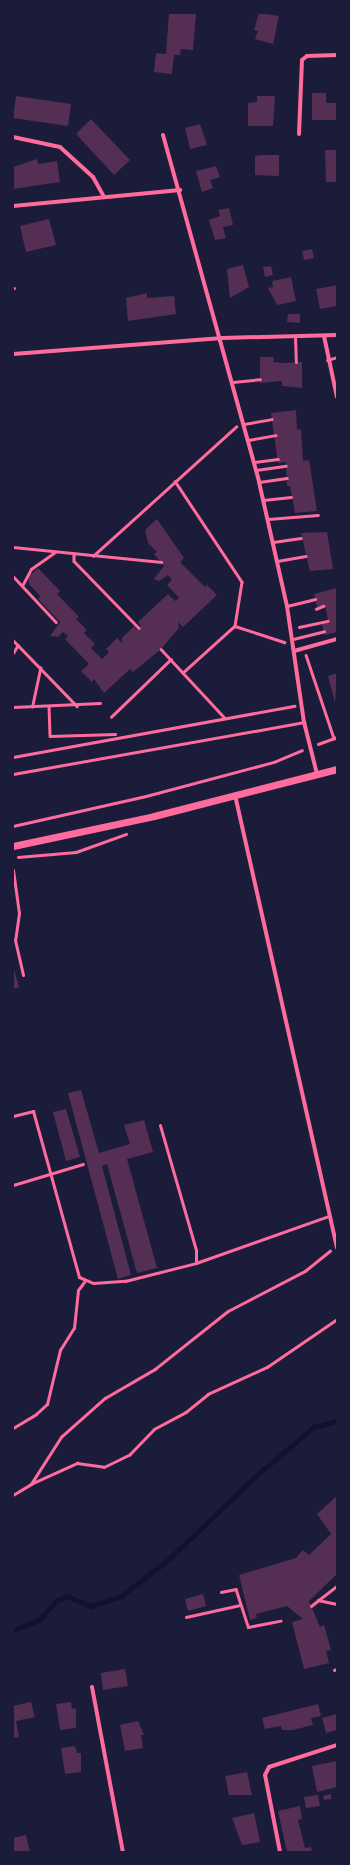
<!DOCTYPE html>
<html>
<head>
<meta charset="utf-8">
<style>
  body { margin:0 }
  #map { position:relative; width:350px; height:1865px; overflow:hidden; background:#1b1b3a; font-family:Ubuntu,sans-serif }
  div>[style] { position:absolute }
  .stream>* { height:4.5px; margin:-2.25px; padding:0 2.25px; transform-origin:2.25px; border-radius:2.25px; background:#12122b }
  .building>* { inset:0; background:#542f53 }
  .path>* { height:2.5px; margin:-1.25px; padding:0 1.25px; transform-origin:1.25px; border-radius:1.25px; background:#ff6b9d }
  .service>* { height:3px; margin:-1.5px; padding:0 1.5px; transform-origin:1.5px; border-radius:1.5px; background:#ff6b9d }
  .minor>* { height:4px; margin:-2px; padding:0 2px; transform-origin:2px; border-radius:2px; background:#ff6b9d }
  .tertiary>* { height:7px; margin:-3.5px; padding:0 3.5px; transform-origin:3.5px; border-radius:3.5px; background:#ff6b9d }
  span { translate:-50% -50%; white-space:nowrap; text-align:center; line-height:1.15; -webkit-text-stroke:4px #1b1b3a; paint-order:stroke }
  .frame { position:absolute; inset:0; border:14px solid #1b1b3a; pointer-events:none }
</style>
</head>
<body>
<div id="map">
  <div class="stream">
    <div style="left:13px;top:1630px;width:28px;rotate:-21deg"></div>
    <div style="left:39px;top:1620px;width:25px;rotate:-48deg"></div>
    <div style="left:56px;top:1601px;width:12px;rotate:-24deg"></div>
    <div style="left:67px;top:1596px;width:26px;rotate:23deg"></div>
    <div style="left:91px;top:1606px;width:32px;rotate:-18deg"></div>
    <div style="left:121px;top:1596px;width:61px;rotate:-37.6deg"></div>
    <div style="left:169px;top:1559px;width:124px;rotate:-43.7deg"></div>
    <div style="left:259px;top:1473px;width:72px;rotate:-39.9deg"></div>
    <div style="left:314px;top:1427px;width:24px;rotate:-15deg"></div>
  </div>
  <div class="building">
    <div style="clip-path:polygon(169px 13px,196px 13px,193px 50px,181px 49px,180px 55px,174px 55px,172px 74px,154px 72px,156px 53px,166px 54px)"></div>
    <div style="clip-path:polygon(259px 13px,279px 16px,273px 44px,255px 39px,258px 31px,254px 30px)"></div>
    <div style="clip-path:polygon(312px 93px,326px 93px,326px 103px,337px 103px,337px 120px,312px 120px)"></div>
    <div style="clip-path:polygon(16px 96px,71px 104px,68px 126px,13px 118px)"></div>
    <div style="clip-path:polygon(257px 96px,275px 96px,273px 126px,248px 126px,248px 103px,257px 102px)"></div>
    <div style="clip-path:polygon(91px 119px,130px 160px,114px 175px,76px 134px)"></div>
    <div style="clip-path:polygon(200px 124px,207px 145px,190px 149px,185px 128px)"></div>
    <div style="clip-path:polygon(325px 150px,337px 150px,337px 182px,326px 182px)"></div>
    <div style="clip-path:polygon(262px 155px,279px 155px,279px 176px,255px 175px,255px 156px)"></div>
    <div style="clip-path:polygon(37px 159px,38px 164px,57px 161px,60px 182px,13px 189px,13px 167px)"></div>
    <div style="clip-path:polygon(216px 166px,220px 177px,210px 180px,213px 188px,202px 192px,196px 171px)"></div>
    <div style="clip-path:polygon(229px 208px,233px 225px,223px 227px,226px 238px,215px 240px,209px 220px,220px 216px,218px 210px)"></div>
    <div style="clip-path:polygon(49px 219px,56px 245px,26px 252px,20px 226px)"></div>
    <div style="clip-path:polygon(312px 249px,314px 258px,304px 260px,302px 251px)"></div>
    <div style="clip-path:polygon(243px 265px,249px 287px,230px 298px,227px 269px)"></div>
    <div style="clip-path:polygon(271px 266px,273px 275px,265px 277px,263px 267px)"></div>
    <div style="clip-path:polygon(291px 277px,296px 301px,277px 305px,268px 288px,273px 287px,272px 281px)"></div>
    <div style="clip-path:polygon(337px 285px,337px 306px,320px 309px,316px 289px)"></div>
    <div style="clip-path:polygon(147px 293px,147px 298px,174px 296px,176px 314px,128px 321px,126px 298px)"></div>
    <div style="clip-path:polygon(288px 314px,300px 314px,300px 323px,287px 322px)"></div>
    <div style="clip-path:polygon(260px 357px,274px 357px,273px 362px,282px 363px,302px 362px,302px 388px,282px 386px,282px 381px,260px 383px)"></div>
    <div style="clip-path:polygon(296px 410px,297px 430px,301px 429px,303px 461px,309px 460px,317px 511px,295px 513px,290px 486px,287px 486px,286px 462px,278px 463px,271px 413px)"></div>
    <div style="clip-path:polygon(157px 519px,184px 558px,180px 562px,205px 587px,207px 585px,217px 595px,183px 627px,178px 622px,179px 628px,161px 649px,133px 672px,130px 669px,104px 693px,94px 679px,92px 682px,81px 671px,89px 664px,65px 639px,68px 636px,63px 632px,58px 637px,50px 636px,60px 622px,38px 599px,41px 597px,29px 584px,28px 577px,38px 568px,60px 591px,57px 594px,79px 617px,76px 619px,87px 630px,84px 633px,95px 644px,91px 648px,102px 659px,109px 652px,106px 649px,117px 638px,122px 643px,122px 638px,134px 626px,137px 630px,141px 626px,138px 622px,168px 594px,175px 601px,179px 598px,167px 585px,172px 580px,168px 575px,159px 581px,154px 579px,164px 566px,154px 554px,157px 552px,148px 543px,145px 530px)"></div>
    <div style="clip-path:polygon(327px 532px,333px 569px,310px 571px,301px 533px)"></div>
    <div style="clip-path:polygon(337px 588px,337px 632px,325px 635px,321px 622px,328px 620px,325px 605px,317px 607px,314px 594px)"></div>
    <div style="clip-path:polygon(334px 674px,337px 674px,335px 703px,328px 676px)"></div>
    <div style="clip-path:polygon(13px 966px,19px 987px,13px 989px)"></div>
    <div style="clip-path:polygon(81px 1090px,99px 1153px,130px 1144px,124px 1125px,144px 1120px,153px 1152px,127px 1159px,157px 1268px,137px 1273px,107px 1164px,102px 1166px,131px 1275px,118px 1279px,68px 1093px)"></div>
    <div style="clip-path:polygon(66px 1109px,80px 1157px,66px 1161px,53px 1112px)"></div>
    <div style="clip-path:polygon(337px 1496px,337px 1574px,309px 1601px,320px 1627px,324px 1625px,331px 1650px,326px 1651px,329px 1663px,304px 1669px,292px 1622px,303px 1619px,287px 1606px,256px 1614px,257px 1618px,250px 1620px,239px 1575px,296px 1558px,303px 1550px,309px 1555px,331px 1534px,317px 1514px)"></div>
    <div style="clip-path:polygon(203px 1594px,206px 1606px,188px 1611px,185px 1599px)"></div>
    <div style="clip-path:polygon(125px 1669px,128px 1686px,103px 1690px,101px 1673px)"></div>
    <div style="clip-path:polygon(31px 1702px,35px 1717px,16px 1721px,19px 1737px,13px 1738px,13px 1706px)"></div>
    <div style="clip-path:polygon(71px 1702px,72px 1709px,76px 1708px,76px 1728px,60px 1730px,56px 1704px)"></div>
    <div style="clip-path:polygon(318px 1704px,321px 1716px,311px 1718px,313px 1725px,293px 1730px,282px 1730px,281px 1726px,265px 1729px,262px 1718px)"></div>
    <div style="clip-path:polygon(337px 1714px,337px 1730px,326px 1733px,322px 1718px)"></div>
    <div style="clip-path:polygon(138px 1721px,144px 1735px,141px 1735px,143px 1748px,125px 1751px,120px 1725px)"></div>
    <div style="clip-path:polygon(75px 1746px,77px 1753px,81px 1753px,81px 1772px,65px 1774px,61px 1748px)"></div>
    <div style="clip-path:polygon(337px 1761px,337px 1787px,317px 1792px,312px 1766px)"></div>
    <div style="clip-path:polygon(247px 1772px,252px 1795px,229px 1795px,225px 1776px)"></div>
    <div style="clip-path:polygon(331px 1794px,331px 1799px,324px 1800px,323px 1796px)"></div>
    <div style="clip-path:polygon(318px 1795px,320px 1806px,306px 1808px,304px 1797px)"></div>
    <div style="clip-path:polygon(300px 1806px,302px 1819px,298px 1820px,305px 1848px,311px 1847px,312px 1852px,287px 1852px,278px 1811px)"></div>
    <div style="clip-path:polygon(254px 1813px,260px 1842px,242px 1845px,232px 1818px)"></div>
    <div style="clip-path:polygon(26px 1835px,30px 1852px,13px 1852px,13px 1838px)"></div>
  </div>
  <div class="path">
    <div style="left:175px;top:481px;width:121px;rotate:56.4deg"></div>
    <div style="left:242px;top:582px;width:45px;rotate:99deg"></div>
    <div style="left:235px;top:626px;width:70px;rotate:137.9deg"></div>
    <div style="left:13px;top:547px;width:149px;rotate:5.8deg"></div>
    <div style="left:74px;top:555px;width:6px;rotate:90deg"></div>
    <div style="left:74px;top:561px;width:93px;rotate:45.9deg"></div>
    <div style="left:93px;top:556px;width:193px;rotate:-42.1deg"></div>
    <div style="left:13px;top:576px;width:63px;rotate:46.9deg"></div>
    <div style="left:22px;top:586px;width:19px;rotate:-62deg"></div>
    <div style="left:31px;top:569px;width:29px;rotate:-35deg"></div>
    <div style="left:316px;top:609px;width:8px;rotate:-23deg"></div>
    <div style="left:235px;top:626px;width:52px;rotate:18.1deg"></div>
    <div style="left:299px;top:627px;width:29px;rotate:-12deg"></div>
    <div style="left:13px;top:640px;width:92px;rotate:45.9deg"></div>
    <div style="left:161px;top:649px;width:94px;rotate:47.2deg"></div>
    <div style="left:13px;top:653px;width:9px;rotate:-58deg"></div>
    <div style="left:306px;top:655px;width:88px;rotate:71.4deg"></div>
    <div style="left:49px;top:706px;width:30px;rotate:88deg"></div>
    <div style="left:50px;top:736px;width:65px;rotate:-1.8deg"></div>
    <div style="left:13px;top:707px;width:87px;rotate:-2.6deg"></div>
    <div style="left:32px;top:707px;width:40px;rotate:-78deg"></div>
    <div style="left:111px;top:717px;width:83px;rotate:-44deg"></div>
    <div style="left:318px;top:744px;width:20px;rotate:-20deg"></div>
    <div style="left:13px;top:757px;width:286px;rotate:-10.3deg"></div>
    <div style="left:13px;top:826px;width:136px;rotate:-12.7deg"></div>
    <div style="left:146px;top:796px;width:132px;rotate:-14.9deg"></div>
    <div style="left:274px;top:762px;width:30px;rotate:-23deg"></div>
    <div style="left:18px;top:857px;width:58px;rotate:-4.9deg"></div>
    <div style="left:76px;top:852px;width:53px;rotate:-19.8deg"></div>
    <div style="left:31px;top:1484px;width:51px;rotate:-24.5deg"></div>
    <div style="left:77px;top:1463px;width:27px;rotate:8deg"></div>
    <div style="left:104px;top:1467px;width:28px;rotate:-26deg"></div>
    <div style="left:129px;top:1455px;width:36px;rotate:-46deg"></div>
    <div style="left:154px;top:1429px;width:36px;rotate:-28deg"></div>
    <div style="left:186px;top:1412px;width:28px;rotate:-39deg"></div>
    <div style="left:208px;top:1394px;width:65px;rotate:-24.6deg"></div>
    <div style="left:267px;top:1367px;width:85px;rotate:-34.4deg"></div>
    <div style="left:13px;top:1495px;width:21px;rotate:-31deg"></div>
    <div style="left:31px;top:1484px;width:56px;rotate:-57.4deg"></div>
    <div style="left:61px;top:1437px;width:59px;rotate:-41.6deg"></div>
    <div style="left:105px;top:1398px;width:58px;rotate:-30.1deg"></div>
    <div style="left:155px;top:1369px;width:93px;rotate:-38.5deg"></div>
    <div style="left:228px;top:1311px;width:87px;rotate:-27.5deg"></div>
    <div style="left:305px;top:1271px;width:32px;rotate:-39deg"></div>
    <div style="left:221px;top:1592px;width:15px;rotate:-11deg"></div>
    <div style="left:236px;top:1589px;width:40px;rotate:72deg"></div>
    <div style="left:248px;top:1627px;width:33px;rotate:-11deg"></div>
    <div style="left:318px;top:1600px;width:19px;rotate:12deg"></div>
    <div style="left:311px;top:1606px;width:33px;rotate:-38deg"></div>
    <div style="left:186px;top:1617px;width:55px;rotate:-12.5deg"></div>
    <div style="left:334px;top:1670px;width:3px;rotate:-18deg"></div>
  </div>
  <div class="service">
    <div style="left:13px;top:288px;width:1px"></div>
    <div style="left:295px;top:337px;width:25px;rotate:88deg"></div>
    <div style="left:327px;top:360px;width:10px;rotate:-17deg"></div>
    <div style="left:233px;top:382px;width:27px;rotate:-6deg"></div>
    <div style="left:244px;top:424px;width:28px;rotate:-10deg"></div>
    <div style="left:248px;top:440px;width:28px;rotate:-10deg"></div>
    <div style="left:254px;top:462px;width:24px;rotate:-7deg"></div>
    <div style="left:256px;top:470px;width:30px;rotate:-8deg"></div>
    <div style="left:259px;top:482px;width:28px;rotate:-8deg"></div>
    <div style="left:263px;top:500px;width:28px;rotate:-6deg"></div>
    <div style="left:268px;top:519px;width:50px;rotate:-4.6deg"></div>
    <div style="left:273px;top:542px;width:28px;rotate:-8deg"></div>
    <div style="left:277px;top:561px;width:29px;rotate:-10deg"></div>
    <div style="left:287px;top:606px;width:29px;rotate:-14deg"></div>
    <div style="left:293px;top:639px;width:32px;rotate:-14deg"></div>
    <div style="left:13px;top:774px;width:296px;rotate:-10.1deg"></div>
    <div style="left:13px;top:870px;width:43px;rotate:82.1deg"></div>
    <div style="left:19px;top:913px;width:27px;rotate:98deg"></div>
    <div style="left:15px;top:940px;width:36px;rotate:77deg"></div>
    <div style="left:13px;top:1116px;width:21px;rotate:-14deg"></div>
    <div style="left:33px;top:1111px;width:172px;rotate:74.5deg"></div>
    <div style="left:79px;top:1277px;width:15px;rotate:23deg"></div>
    <div style="left:93px;top:1283px;width:32px;rotate:-4deg"></div>
    <div style="left:125px;top:1281px;width:73px;rotate:-14.2deg"></div>
    <div style="left:196px;top:1263px;width:13px;rotate:-90deg"></div>
    <div style="left:196px;top:1250px;width:130px;rotate:-106.1deg"></div>
    <div style="left:13px;top:1185px;width:73px;rotate:-16.7deg"></div>
    <div style="left:196px;top:1263px;width:141px;rotate:-19.5deg"></div>
    <div style="left:13px;top:1428px;width:27px;rotate:-31deg"></div>
    <div style="left:36px;top:1414px;width:15px;rotate:-42deg"></div>
    <div style="left:47px;top:1404px;width:56px;rotate:-76.5deg"></div>
    <div style="left:60px;top:1350px;width:26px;rotate:-58deg"></div>
    <div style="left:74px;top:1328px;width:38px;rotate:-84deg"></div>
    <div style="left:78px;top:1290px;width:10px;rotate:-53deg"></div>
  </div>
  <div class="minor">
    <div style="left:299px;top:134px;width:74px;rotate:-87.7deg"></div>
    <div style="left:302px;top:60px;width:6px;rotate:-39deg"></div>
    <div style="left:307px;top:56px;width:30px;rotate:-2deg"></div>
    <div style="left:163px;top:135px;width:360px;rotate:74.5deg"></div>
    <div style="left:259px;top:482px;width:127px;rotate:77.3deg"></div>
    <div style="left:287px;top:606px;width:117px;rotate:81.7deg"></div>
    <div style="left:304px;top:722px;width:54px;rotate:76deg"></div>
    <div style="left:13px;top:137px;width:48px;rotate:12deg"></div>
    <div style="left:60px;top:147px;width:45px;rotate:42.3deg"></div>
    <div style="left:93px;top:177px;width:23px;rotate:61deg"></div>
    <div style="left:13px;top:206px;width:168px;rotate:-5.5deg"></div>
    <div style="left:324px;top:336px;width:62px;rotate:78deg"></div>
    <div style="left:13px;top:354px;width:210px;rotate:-4.4deg"></div>
    <div style="left:222px;top:338px;width:115px;rotate:-1.5deg"></div>
    <div style="left:294px;top:651px;width:45px;rotate:-15.6deg"></div>
    <div style="left:235px;top:795px;width:464px;rotate:77.3deg"></div>
    <div style="left:92px;top:1687px;width:168px;rotate:79.4deg"></div>
    <div style="left:280px;top:1852px;width:78px;rotate:-101deg"></div>
    <div style="left:265px;top:1775px;width:9px;rotate:-63deg"></div>
    <div style="left:269px;top:1767px;width:71px;rotate:-17.9deg"></div>
  </div>
  <div class="tertiary">
    <div style="left:13px;top:846px;width:144px;rotate:-12deg"></div>
    <div style="left:154px;top:816px;width:189px;rotate:-14.4deg"></div>
  </div>
  <div class="frame"></div>
</div>
</body>
</html>
